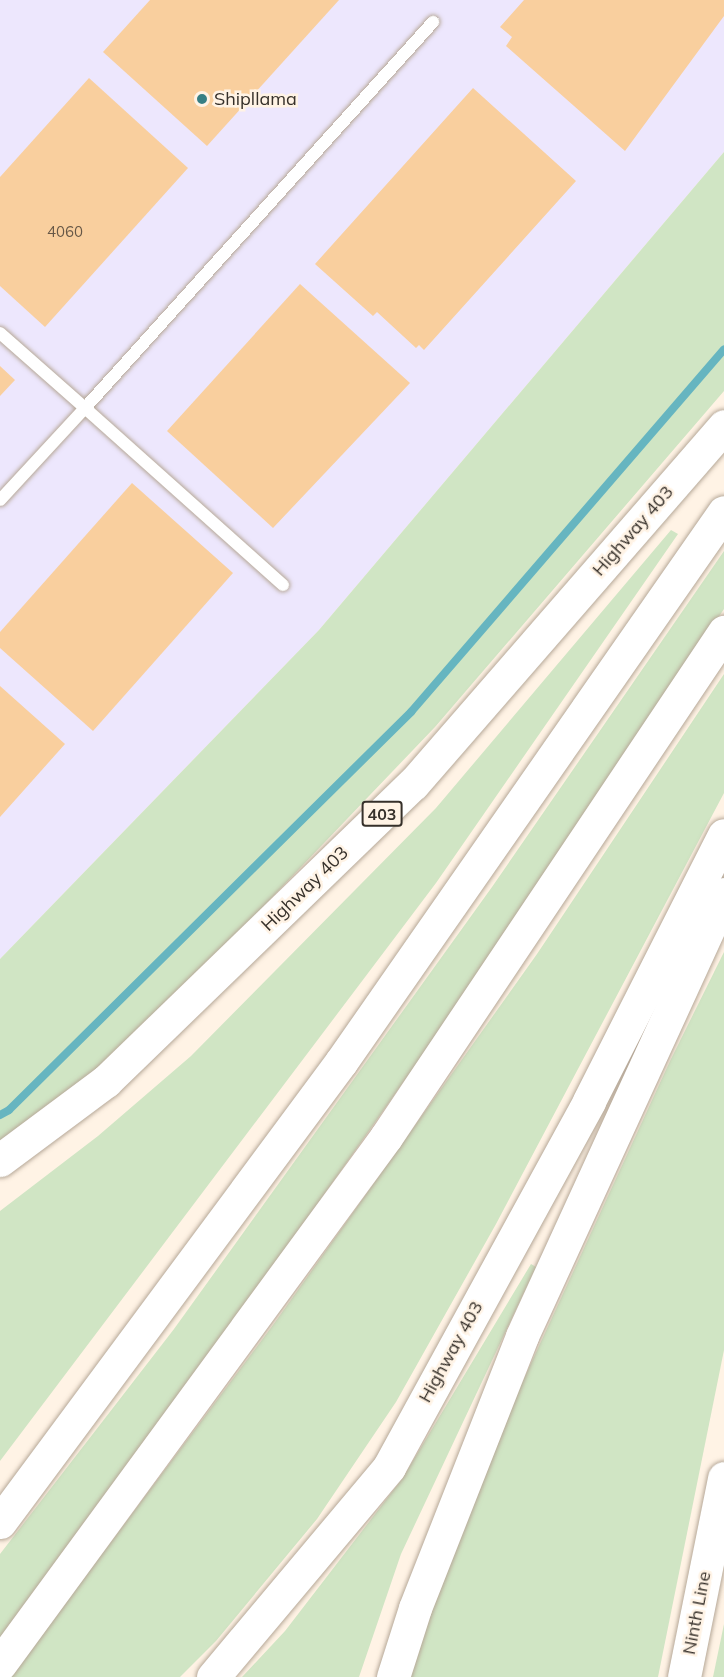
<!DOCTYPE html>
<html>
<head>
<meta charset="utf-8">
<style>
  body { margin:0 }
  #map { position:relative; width:724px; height:1677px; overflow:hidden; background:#fff3e5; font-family:Mulish,sans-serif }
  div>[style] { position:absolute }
  .industrial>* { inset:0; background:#ede7fd }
  .green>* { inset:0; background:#d0e5c4 }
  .stream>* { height:8px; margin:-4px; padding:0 4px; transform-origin:4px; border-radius:4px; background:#66b5c0 }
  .building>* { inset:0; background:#f9cf9e }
  .roads { filter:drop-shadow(0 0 2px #b6a898) drop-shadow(0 0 2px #b6a898) }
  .service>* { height:12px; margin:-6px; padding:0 6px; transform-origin:6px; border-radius:6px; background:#fff }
  .secondary>* { height:33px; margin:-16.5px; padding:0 16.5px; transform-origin:16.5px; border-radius:16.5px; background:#fff }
  .motorway>* { height:33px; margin:-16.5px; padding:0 16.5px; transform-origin:16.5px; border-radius:16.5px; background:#fff }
  .dots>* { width:16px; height:16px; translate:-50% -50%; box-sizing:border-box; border:3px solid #fff3e5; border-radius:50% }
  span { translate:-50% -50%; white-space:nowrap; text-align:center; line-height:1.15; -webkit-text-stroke:5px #fff3e5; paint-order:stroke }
  .number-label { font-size:15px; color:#675847 }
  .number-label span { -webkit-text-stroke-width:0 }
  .shield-label span { padding:2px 4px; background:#fff3e5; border:2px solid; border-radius:4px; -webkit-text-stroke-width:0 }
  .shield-label { font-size:16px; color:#36302a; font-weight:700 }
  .poi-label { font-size:18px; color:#36302a }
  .left { translate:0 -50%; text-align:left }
  .street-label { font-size:18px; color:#36302a }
</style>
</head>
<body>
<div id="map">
  <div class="industrial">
    <div style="clip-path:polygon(0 0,724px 0,724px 152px,319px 630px,0 959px)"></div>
  </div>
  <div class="green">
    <div style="clip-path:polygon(724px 152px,724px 391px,435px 727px,216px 956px,96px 1071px,0 1146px,0 959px,319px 630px)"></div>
    <div style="clip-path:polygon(671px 530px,678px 534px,436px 883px,0 1461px,0 1211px,98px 1136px,191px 1056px,436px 808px)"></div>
    <div style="clip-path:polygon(724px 551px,724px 609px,476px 979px,254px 1294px,0 1641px,0 1554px,174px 1329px,492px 887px)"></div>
    <div style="clip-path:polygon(724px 674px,724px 793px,496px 1224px,396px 1402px,317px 1519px,216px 1641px,180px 1677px,10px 1677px,273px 1325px,537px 954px)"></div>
    <div style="clip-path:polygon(724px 952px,724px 1350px,658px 1677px,402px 1677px,447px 1546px,670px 1061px)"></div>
    <div style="clip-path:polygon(531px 1264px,536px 1267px,401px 1554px,359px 1677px,242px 1677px,285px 1631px,402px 1479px)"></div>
    <div style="clip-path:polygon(724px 1624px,724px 1677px,713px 1677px)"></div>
  </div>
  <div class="stream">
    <div style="left:0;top:1115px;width:10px;rotate:-29deg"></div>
    <div style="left:9px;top:1110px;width:566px;rotate:-44.71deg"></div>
    <div style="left:411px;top:712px;width:479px;rotate:-49.2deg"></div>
  </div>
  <div class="building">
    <div style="clip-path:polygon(150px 0,339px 0,207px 146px,103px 52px)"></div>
    <div style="clip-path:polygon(524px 0,724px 0,724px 16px,625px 151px,506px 46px,512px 37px,500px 27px)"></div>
    <div style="clip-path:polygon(89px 78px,188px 168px,45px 327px,0 286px,0 177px)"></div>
    <div style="clip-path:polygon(473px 88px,576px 181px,424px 350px,419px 345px,416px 348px,377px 312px,373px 316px,315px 264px)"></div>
    <div style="clip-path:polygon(300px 284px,410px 383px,273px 528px,167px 431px)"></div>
    <div style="clip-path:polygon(0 366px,15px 380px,0 396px)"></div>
    <div style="clip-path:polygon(132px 483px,233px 573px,93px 731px,0 648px,0 632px)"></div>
    <div style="clip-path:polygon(0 686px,65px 744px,0 817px)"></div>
  </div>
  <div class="roads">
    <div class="service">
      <div style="left:0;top:333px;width:113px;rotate:41.4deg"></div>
      <div style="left:85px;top:408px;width:125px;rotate:132.7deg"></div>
      <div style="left:283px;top:585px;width:266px;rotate:-138.2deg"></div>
      <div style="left:85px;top:408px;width:520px;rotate:-47.96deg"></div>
    </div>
    <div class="secondary">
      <div style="left:684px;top:1677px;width:203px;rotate:-78.6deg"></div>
    </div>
    <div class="motorway">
      <div style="left:0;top:1160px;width:132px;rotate:-36.7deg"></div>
      <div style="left:106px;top:1081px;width:427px;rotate:-44.1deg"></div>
      <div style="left:413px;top:784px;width:474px;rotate:-49deg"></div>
      <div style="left:0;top:1522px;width:573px;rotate:-53.45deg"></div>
      <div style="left:341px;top:1062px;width:670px;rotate:-55.15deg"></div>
      <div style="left:0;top:1664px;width:653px;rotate:-53.78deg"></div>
      <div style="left:386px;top:1137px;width:608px;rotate:-56.21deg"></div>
      <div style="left:213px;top:1677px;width:274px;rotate:-50deg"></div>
      <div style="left:389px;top:1467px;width:417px;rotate:-61.3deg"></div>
      <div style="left:589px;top:1101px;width:298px;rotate:-63.1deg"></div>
      <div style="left:393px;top:1677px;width:72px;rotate:-72.3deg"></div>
      <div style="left:415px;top:1608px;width:292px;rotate:-68.5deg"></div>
      <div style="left:522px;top:1336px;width:486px;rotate:-65.4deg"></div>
    </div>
  </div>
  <div class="dots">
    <div style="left:202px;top:99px;background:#377f84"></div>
  </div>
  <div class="number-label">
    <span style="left:65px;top:232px">4060</span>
  </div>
  <div class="shield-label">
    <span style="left:382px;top:814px">403</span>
  </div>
  <div class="poi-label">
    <span class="left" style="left:214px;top:99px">Shipllama</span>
  </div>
  <div class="street-label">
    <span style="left:633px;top:531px;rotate:-49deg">Highway 403</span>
    <span style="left:305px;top:889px;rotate:-44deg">Highway 403</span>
    <span style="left:451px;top:1352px;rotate:-61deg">Highway 403</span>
    <span style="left:697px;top:1613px;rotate:-79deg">Ninth Line</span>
  </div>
</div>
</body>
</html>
